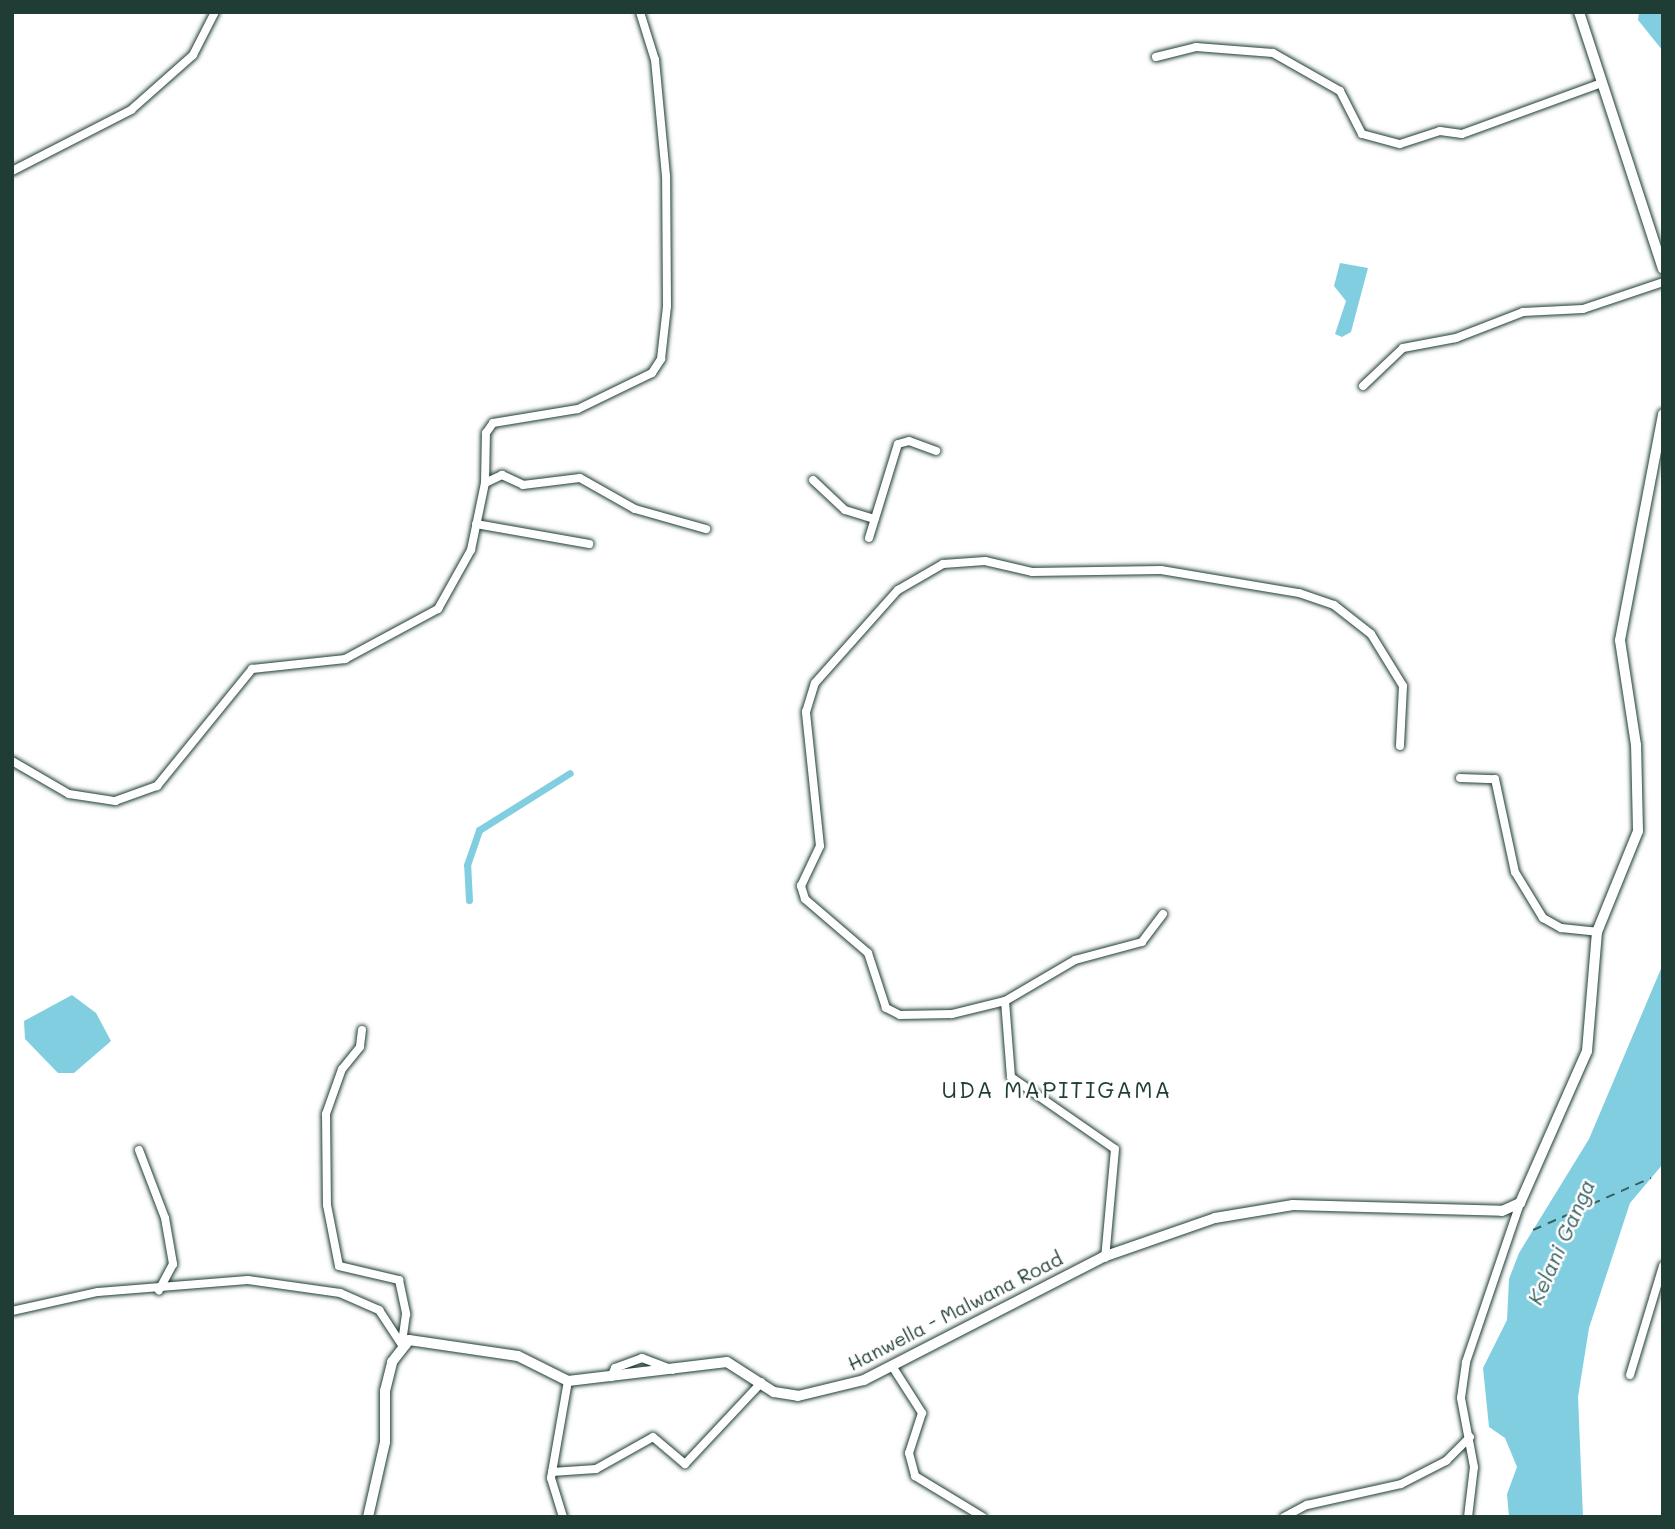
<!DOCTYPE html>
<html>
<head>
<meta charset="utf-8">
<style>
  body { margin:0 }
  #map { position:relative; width:1675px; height:1529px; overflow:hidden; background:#fff; font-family:Mali,sans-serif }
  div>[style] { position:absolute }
  .water>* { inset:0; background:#81cee0 }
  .canal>* { height:7px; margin:-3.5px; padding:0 3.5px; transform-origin:3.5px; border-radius:3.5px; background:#81cee0 }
  .ferry>* { height:2px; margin-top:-1px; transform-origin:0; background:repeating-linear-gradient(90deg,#38615f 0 9px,transparent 0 16px) }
  .roads { filter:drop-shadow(0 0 2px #1f3d34) drop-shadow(0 0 2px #1f3d34) }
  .street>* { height:8px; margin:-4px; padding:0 4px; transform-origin:4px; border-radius:4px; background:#fff }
  .secondary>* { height:10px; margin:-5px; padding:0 5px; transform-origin:5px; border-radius:5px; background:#fff }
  span { translate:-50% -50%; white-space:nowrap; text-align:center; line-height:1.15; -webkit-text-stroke:5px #fff; paint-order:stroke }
  .street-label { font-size:19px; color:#1f3d34 }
  .water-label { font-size:21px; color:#38615f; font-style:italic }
  .quarter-label { font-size:23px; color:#1f3d34; letter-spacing:2px }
  .frame { position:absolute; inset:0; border:14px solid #1f3d34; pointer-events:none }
</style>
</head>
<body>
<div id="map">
  <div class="water">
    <div style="clip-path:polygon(1639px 12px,1663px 12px,1663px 51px,1638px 20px)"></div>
    <div style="clip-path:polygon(1340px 263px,1368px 268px,1351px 332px,1342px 337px,1335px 334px,1346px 301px,1334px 286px)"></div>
    <div style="clip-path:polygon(1663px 964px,1663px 1164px,1630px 1203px,1589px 1328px,1578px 1397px,1583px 1517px,1509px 1517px,1507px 1494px,1517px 1467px,1505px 1438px,1489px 1427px,1483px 1368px,1507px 1320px,1509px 1279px,1519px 1253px,1589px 1139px)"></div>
    <div style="clip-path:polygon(72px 995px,96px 1013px,111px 1041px,74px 1073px,58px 1073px,25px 1039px,24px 1021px)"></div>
  </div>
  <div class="canal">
    <div style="left:469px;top:900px;width:35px;rotate:-93deg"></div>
    <div style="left:467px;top:865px;width:37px;rotate:-71deg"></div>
    <div style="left:479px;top:830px;width:107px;rotate:-32.1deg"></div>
  </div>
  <div class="ferry">
    <div style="left:1533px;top:1230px;width:129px;rotate:-23.8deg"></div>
  </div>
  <div class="roads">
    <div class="street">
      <div style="left:1156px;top:57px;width:41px;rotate:-14deg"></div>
      <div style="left:1196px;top:47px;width:77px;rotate:4.5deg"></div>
      <div style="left:1273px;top:53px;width:77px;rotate:29.6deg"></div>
      <div style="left:1340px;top:91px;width:48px;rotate:62.9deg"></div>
      <div style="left:1362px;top:134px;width:39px;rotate:15deg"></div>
      <div style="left:1400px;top:144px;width:42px;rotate:-18deg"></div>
      <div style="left:1440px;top:131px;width:22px;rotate:8deg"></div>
      <div style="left:1462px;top:134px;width:148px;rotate:-20.1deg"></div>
      <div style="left:12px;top:171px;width:134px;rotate:-27.1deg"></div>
      <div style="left:131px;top:110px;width:83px;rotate:-41.6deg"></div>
      <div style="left:193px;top:55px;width:48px;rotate:-62.9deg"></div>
      <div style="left:1363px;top:386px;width:55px;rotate:-43.5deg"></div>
      <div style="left:1403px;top:348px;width:54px;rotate:-10.7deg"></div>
      <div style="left:1456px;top:338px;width:72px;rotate:-21.2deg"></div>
      <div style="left:1523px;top:312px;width:60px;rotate:-2.9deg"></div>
      <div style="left:1583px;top:309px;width:84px;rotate:-18.6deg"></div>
      <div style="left:813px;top:480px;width:44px;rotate:43.2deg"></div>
      <div style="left:845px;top:510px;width:31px;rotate:17deg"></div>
      <div style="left:485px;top:483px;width:19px;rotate:-25deg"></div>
      <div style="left:502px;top:475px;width:23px;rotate:25deg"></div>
      <div style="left:523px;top:485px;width:57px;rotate:-7deg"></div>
      <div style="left:580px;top:478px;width:63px;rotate:29.4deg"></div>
      <div style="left:635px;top:509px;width:74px;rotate:15.7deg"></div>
      <div style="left:476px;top:524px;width:115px;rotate:10deg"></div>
      <div style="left:869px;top:538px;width:98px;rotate:-72.9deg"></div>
      <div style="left:898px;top:444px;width:11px;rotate:-15deg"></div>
      <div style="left:909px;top:441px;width:29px;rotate:20deg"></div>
      <div style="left:12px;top:761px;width:66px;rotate:30.1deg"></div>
      <div style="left:69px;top:794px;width:47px;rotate:8.7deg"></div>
      <div style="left:115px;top:801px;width:45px;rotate:-19.7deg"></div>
      <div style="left:157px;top:786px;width:151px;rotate:-50.9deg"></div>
      <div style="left:252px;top:669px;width:94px;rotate:-6.1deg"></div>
      <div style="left:345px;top:659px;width:106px;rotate:-28.3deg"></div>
      <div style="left:438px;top:609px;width:68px;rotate:-60.8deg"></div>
      <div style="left:471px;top:550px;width:68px;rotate:-78.2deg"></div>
      <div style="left:485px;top:483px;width:50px;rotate:-88.9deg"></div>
      <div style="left:486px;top:433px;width:12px;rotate:-55deg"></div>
      <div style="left:493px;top:423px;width:86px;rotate:-9.4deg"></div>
      <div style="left:578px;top:409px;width:82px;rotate:-25.9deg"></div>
      <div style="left:652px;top:373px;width:17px;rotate:-57deg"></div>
      <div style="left:661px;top:359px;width:53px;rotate:-83.5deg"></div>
      <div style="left:667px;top:306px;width:130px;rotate:-90.4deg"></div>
      <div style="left:666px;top:176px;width:117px;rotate:-95.4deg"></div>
      <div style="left:655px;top:60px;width:50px;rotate:-107.4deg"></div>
      <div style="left:1460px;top:778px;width:35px;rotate:2deg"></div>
      <div style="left:1495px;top:779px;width:95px;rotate:77.9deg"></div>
      <div style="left:1515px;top:872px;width:54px;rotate:58.7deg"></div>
      <div style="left:1543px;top:918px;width:21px;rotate:29deg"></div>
      <div style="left:1561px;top:928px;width:36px;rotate:6deg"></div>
      <div style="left:1163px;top:914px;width:35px;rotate:127deg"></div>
      <div style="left:1142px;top:942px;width:69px;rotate:165deg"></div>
      <div style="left:1075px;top:960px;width:81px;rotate:149.6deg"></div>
      <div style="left:1005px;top:1001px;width:55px;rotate:166.2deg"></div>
      <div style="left:952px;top:1014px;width:52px;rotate:178.9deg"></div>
      <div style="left:900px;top:1015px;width:16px;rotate:-153deg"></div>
      <div style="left:886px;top:1008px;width:58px;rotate:-108.1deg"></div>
      <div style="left:868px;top:953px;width:83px;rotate:-139.4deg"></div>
      <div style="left:805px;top:899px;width:14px;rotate:-107deg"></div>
      <div style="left:801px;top:886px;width:44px;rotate:-64.6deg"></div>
      <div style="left:820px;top:846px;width:135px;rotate:-96deg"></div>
      <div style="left:806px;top:712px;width:30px;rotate:-73deg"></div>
      <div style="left:815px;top:683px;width:125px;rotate:-48.3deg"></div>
      <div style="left:898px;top:590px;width:52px;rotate:-30deg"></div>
      <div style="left:943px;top:564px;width:42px;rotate:-4.1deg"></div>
      <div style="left:985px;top:561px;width:48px;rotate:13.2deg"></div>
      <div style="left:1032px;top:572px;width:129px;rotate:-0.9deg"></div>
      <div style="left:1161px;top:570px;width:140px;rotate:9.5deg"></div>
      <div style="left:1299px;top:593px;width:37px;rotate:19deg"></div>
      <div style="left:1334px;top:605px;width:47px;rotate:38.1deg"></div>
      <div style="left:1371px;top:634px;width:61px;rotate:58.4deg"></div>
      <div style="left:1403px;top:686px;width:60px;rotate:92.9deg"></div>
      <div style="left:1005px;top:1001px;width:76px;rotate:85.5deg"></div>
      <div style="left:1011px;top:1077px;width:126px;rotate:34.7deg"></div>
      <div style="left:1115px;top:1149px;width:109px;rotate:95.2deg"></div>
      <div style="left:362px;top:1030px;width:17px;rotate:97deg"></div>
      <div style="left:360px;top:1047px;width:28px;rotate:129deg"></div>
      <div style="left:342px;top:1069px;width:48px;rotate:109.6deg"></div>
      <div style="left:326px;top:1114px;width:91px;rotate:89.4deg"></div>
      <div style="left:327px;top:1205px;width:62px;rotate:78.9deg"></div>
      <div style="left:339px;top:1266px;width:62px;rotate:13.1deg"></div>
      <div style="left:399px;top:1280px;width:35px;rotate:78deg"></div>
      <div style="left:406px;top:1314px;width:28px;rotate:98deg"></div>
      <div style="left:139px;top:1150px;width:73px;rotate:69.1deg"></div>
      <div style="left:165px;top:1218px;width:47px;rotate:80.1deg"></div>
      <div style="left:173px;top:1264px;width:30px;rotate:118deg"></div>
      <div style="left:12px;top:1311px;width:88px;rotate:-12.5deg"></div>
      <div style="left:98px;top:1292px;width:150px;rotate:-4.6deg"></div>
      <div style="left:248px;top:1280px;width:93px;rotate:8deg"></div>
      <div style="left:340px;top:1293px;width:43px;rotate:23.6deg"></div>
      <div style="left:379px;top:1310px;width:42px;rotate:56.7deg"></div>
      <div style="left:892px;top:1366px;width:56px;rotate:57.4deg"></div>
      <div style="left:922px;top:1413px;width:42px;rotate:108deg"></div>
      <div style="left:909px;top:1453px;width:24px;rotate:75deg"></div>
      <div style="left:915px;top:1476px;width:79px;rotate:31.1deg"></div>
      <div style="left:1630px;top:1375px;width:114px;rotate:-73.2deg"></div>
      <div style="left:611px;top:1377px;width:10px;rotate:-66deg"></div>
      <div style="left:615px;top:1368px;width:29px;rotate:-20deg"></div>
      <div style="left:642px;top:1358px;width:33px;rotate:21deg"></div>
      <div style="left:552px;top:1472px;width:44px;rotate:-3.9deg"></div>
      <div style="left:596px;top:1469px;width:65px;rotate:-29.3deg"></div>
      <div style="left:653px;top:1437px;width:42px;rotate:40.2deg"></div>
      <div style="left:685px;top:1464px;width:112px;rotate:-46.8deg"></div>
      <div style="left:563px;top:1517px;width:41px;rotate:-107.1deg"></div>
      <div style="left:551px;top:1478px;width:98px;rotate:-80.1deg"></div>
      <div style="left:1284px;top:1517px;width:26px;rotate:-28deg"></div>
      <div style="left:1307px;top:1505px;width:96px;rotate:-12.6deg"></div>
      <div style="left:1401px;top:1484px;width:51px;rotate:-27.1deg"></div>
      <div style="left:1446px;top:1461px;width:34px;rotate:-45deg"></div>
      <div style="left:1468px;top:1517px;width:50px;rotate:-83.2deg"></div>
      <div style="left:1474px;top:1467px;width:70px;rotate:-100.7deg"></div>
      <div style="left:1461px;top:1398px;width:36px;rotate:-82deg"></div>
      <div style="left:1466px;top:1362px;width:168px;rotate:-71.2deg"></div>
    </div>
    <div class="secondary">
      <div style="left:1579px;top:12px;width:270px;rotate:71.9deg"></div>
      <div style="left:368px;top:1517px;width:77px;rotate:-77.2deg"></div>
      <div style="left:385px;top:1442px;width:51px;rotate:-90deg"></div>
      <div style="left:385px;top:1391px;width:30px;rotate:-76deg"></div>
      <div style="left:392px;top:1362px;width:28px;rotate:-52deg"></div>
      <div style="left:409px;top:1340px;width:110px;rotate:8.4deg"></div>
      <div style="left:518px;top:1356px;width:56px;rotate:26.6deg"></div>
      <div style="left:568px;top:1381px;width:160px;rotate:-6.8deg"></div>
      <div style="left:727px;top:1362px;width:56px;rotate:32.6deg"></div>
      <div style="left:774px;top:1392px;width:24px;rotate:9deg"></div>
      <div style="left:798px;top:1396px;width:68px;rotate:-13.6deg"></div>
      <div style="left:864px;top:1380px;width:269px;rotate:-27.2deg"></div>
      <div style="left:1103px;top:1257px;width:119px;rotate:-19.2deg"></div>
      <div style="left:1215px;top:1218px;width:79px;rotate:-9.5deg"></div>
      <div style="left:1293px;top:1205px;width:209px;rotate:1.6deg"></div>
      <div style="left:1502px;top:1211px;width:20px;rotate:-24deg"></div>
      <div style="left:1520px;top:1203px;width:166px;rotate:-66.2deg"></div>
      <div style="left:1587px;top:1051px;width:119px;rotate:-85.2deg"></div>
      <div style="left:1597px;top:932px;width:109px;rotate:-67.9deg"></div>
      <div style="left:1638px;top:831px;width:86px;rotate:-91.3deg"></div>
      <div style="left:1636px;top:745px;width:106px;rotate:-98.7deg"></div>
      <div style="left:1620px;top:640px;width:230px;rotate:-79.2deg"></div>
    </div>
  </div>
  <div class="street-label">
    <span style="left:955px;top:1311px;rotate:-27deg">Hanwella - Malwana Road</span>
  </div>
  <div class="water-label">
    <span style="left:1561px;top:1242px;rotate:-66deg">Kelani Ganga</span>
  </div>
  <div class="quarter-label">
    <span style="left:1057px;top:1089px">UDA MAPITIGAMA</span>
  </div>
  <div class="frame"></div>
</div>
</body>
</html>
